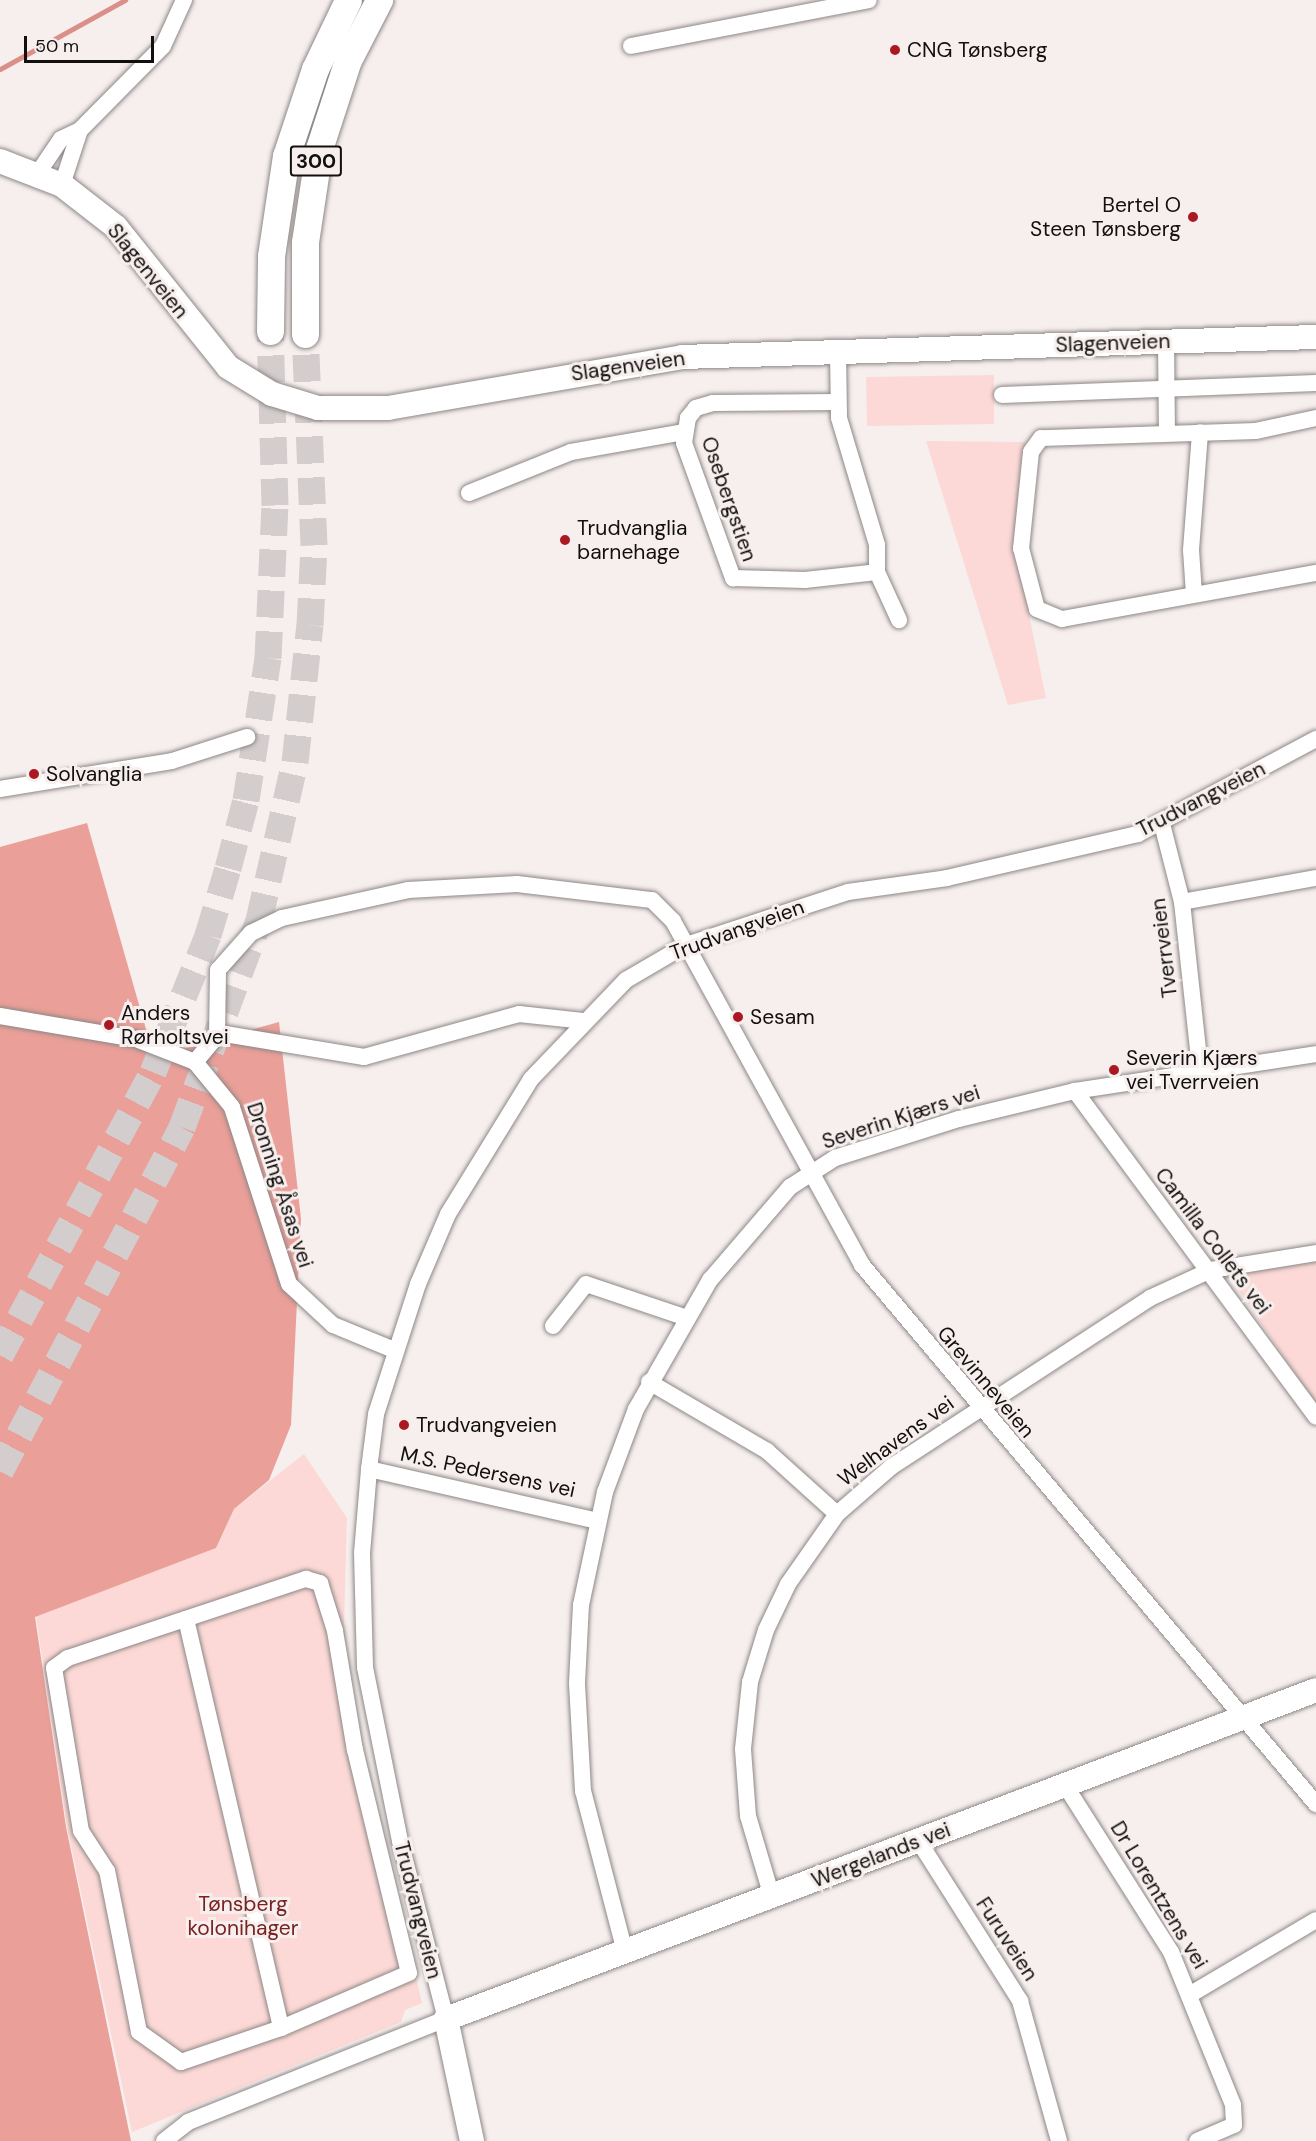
<!DOCTYPE html>
<html>
<head>
<meta charset="utf-8">
<style>
  body { margin:0 }
  #map { position:relative; width:1316px; height:2141px; overflow:hidden; background:#f6efee; font-family:"DM Sans",sans-serif }
  div>[style] { position:absolute }
  .green>* { inset:0; background:#fcd9d6 }
  .forest>* { inset:0; background:#ea9f98 }
  .stream>* { height:5px; margin:-2.5px; padding:0 2.5px; transform-origin:2.5px; border-radius:2.5px; background:#da8f89 }
  .primary-tunnel>* { height:27px; margin-top:-13.5px; transform-origin:0; background:repeating-linear-gradient(90deg,#d4cdcd 0 27px,transparent 0 41px) }
  .roads { filter:drop-shadow(0 0 2px #8d8786) drop-shadow(0 0 2px #8d8786) }
  .street>* { height:16px; margin:-8px; padding:0 8px; transform-origin:8px; border-radius:8px; background:#fff }
  .secondary>* { height:24px; margin:-12px; padding:0 12px; transform-origin:12px; border-radius:12px; background:#fff }
  .primary>* { height:27px; margin:-13.5px; padding:0 13.5px; transform-origin:13.5px; border-radius:13.5px; background:#fff }
  .dots>* { width:16px; height:16px; translate:-50% -50%; box-sizing:border-box; border:3px solid #f6efee; border-radius:50% }
  span { translate:-50% -50%; white-space:nowrap; text-align:center; line-height:1.15; -webkit-text-stroke:6px #f6efee; paint-order:stroke }
  .shield-label span { padding:2px 4px; background:#f6efee; border:2px solid; border-radius:4px; -webkit-text-stroke-width:0 }
  .shield-label { font-size:20px; color:#120f0f; font-weight:700 }
  .poi-label { font-size:21px; color:#120f0f }
  .left { translate:0 -50%; text-align:left }
  .right { translate:-100% -50%; text-align:right }
  .street-label { font-size:21px; color:#120f0f }
  .park-label { font-size:21px; color:#7a2222 }
  .scale { position:absolute; left:24px; top:36px; width:130px; height:27px; box-sizing:border-box; border:3px solid #120f0f; border-top:0; padding-left:8px; font-size:18px; line-height:21px; white-space:nowrap; color:#120f0f; -webkit-text-stroke:4px #f6efee; paint-order:stroke }
</style>
</head>
<body>
<div id="map">
  <div class="green">
    <div style="clip-path:polygon(994px 375px,994px 424px,867px 426px,866px 377px)"></div>
    <div style="clip-path:polygon(926px 441px,1025px 442px,1017px 556px,1046px 698px,1008px 705px)"></div>
    <div style="clip-path:polygon(1316px 1260px,1316px 1404px,1233px 1282px,1238px 1272px)"></div>
    <div style="clip-path:polygon(304px 1454px,347px 1518px,344px 1624px,352px 1702px,422px 2003px,405px 2010px,401px 2022px,132px 2132px,67px 1827px,36px 1616px,216px 1548px,234px 1509px)"></div>
  </div>
  <div class="forest">
    <div style="clip-path:polygon(87px 823px,154px 1057px,279px 1022px,301px 1219px,291px 1425px,269px 1480px,234px 1509px,216px 1548px,35px 1617px,66px 1827px,131px 2141px,0 2141px,0 847px)"></div>
  </div>
  <div class="stream">
    <div style="left:0;top:69px;width:143px;rotate:-28.9deg"></div>
  </div>
  <div class="primary-tunnel">
    <div style="left:0;top:1355px;width:322px;rotate:-61.6deg"></div>
    <div style="left:153px;top:1072px;width:148px;rotate:-68.1deg"></div>
    <div style="left:208px;top:935px;width:70px;rotate:-73.4deg"></div>
    <div style="left:228px;top:868px;width:70px;rotate:-75.2deg"></div>
    <div style="left:246px;top:800px;width:144px;rotate:-81.2deg"></div>
    <div style="left:268px;top:658px;width:153px;rotate:-87.4deg"></div>
    <div style="left:275px;top:505px;width:174px;rotate:-91.6deg"></div>
    <div style="left:0;top:1471px;width:389px;rotate:-62.1deg"></div>
    <div style="left:182px;top:1127px;width:221px;rotate:-69.6deg"></div>
    <div style="left:259px;top:920px;width:162px;rotate:-77.2deg"></div>
    <div style="left:295px;top:762px;width:138px;rotate:-83.8deg"></div>
    <div style="left:310px;top:625px;width:80px;rotate:-87.1deg"></div>
    <div style="left:314px;top:545px;width:211px;rotate:-92.4deg"></div>
  </div>
  <div class="roads">
    <div class="street">
      <div style="left:631px;top:46px;width:242px;rotate:-10.9deg"></div>
      <div style="left:38px;top:173px;width:41px;rotate:-55.9deg"></div>
      <div style="left:61px;top:139px;width:21px;rotate:-25deg"></div>
      <div style="left:80px;top:130px;width:118px;rotate:-45.3deg"></div>
      <div style="left:163px;top:46px;width:51px;rotate:-65.5deg"></div>
      <div style="left:62px;top:185px;width:58px;rotate:-71.9deg"></div>
      <div style="left:1166px;top:341px;width:91px;rotate:89.4deg"></div>
      <div style="left:838px;top:352px;width:66px;rotate:89.1deg"></div>
      <div style="left:839px;top:418px;width:133px;rotate:73.3deg"></div>
      <div style="left:877px;top:545px;width:27px;rotate:90deg"></div>
      <div style="left:877px;top:572px;width:53px;rotate:65.4deg"></div>
      <div style="left:1002px;top:395px;width:314px;rotate:-2.2deg"></div>
      <div style="left:838px;top:402px;width:125px;rotate:179.5deg"></div>
      <div style="left:713px;top:403px;width:18px;rotate:164deg"></div>
      <div style="left:696px;top:408px;width:13px;rotate:129deg"></div>
      <div style="left:688px;top:418px;width:25px;rotate:99deg"></div>
      <div style="left:684px;top:443px;width:144px;rotate:70.1deg"></div>
      <div style="left:733px;top:578px;width:72px;rotate:1.6deg"></div>
      <div style="left:805px;top:580px;width:72px;rotate:-6.3deg"></div>
      <div style="left:1316px;top:418px;width:61px;rotate:167.8deg"></div>
      <div style="left:1256px;top:431px;width:215px;rotate:178.1deg"></div>
      <div style="left:1041px;top:438px;width:17px;rotate:126deg"></div>
      <div style="left:1031px;top:452px;width:97px;rotate:95.9deg"></div>
      <div style="left:1021px;top:548px;width:63px;rotate:75.3deg"></div>
      <div style="left:1037px;top:609px;width:27px;rotate:22deg"></div>
      <div style="left:1062px;top:619px;width:258px;rotate:-10.3deg"></div>
      <div style="left:469px;top:493px;width:110px;rotate:-21.9deg"></div>
      <div style="left:571px;top:452px;width:114px;rotate:-10.1deg"></div>
      <div style="left:1194px;top:594px;width:44px;rotate:-93.9deg"></div>
      <div style="left:1191px;top:550px;width:118px;rotate:-85.6deg"></div>
      <div style="left:0;top:789px;width:174px;rotate:-9.2deg"></div>
      <div style="left:172px;top:761px;width:79px;rotate:-17.7deg"></div>
      <div style="left:1162px;top:824px;width:81px;rotate:75.6deg"></div>
      <div style="left:1182px;top:902px;width:168px;rotate:83.8deg"></div>
      <div style="left:1182px;top:902px;width:136px;rotate:-10.2deg"></div>
      <div style="left:0;top:1016px;width:138px;rotate:9.6deg"></div>
      <div style="left:136px;top:1039px;width:63px;rotate:21.3deg"></div>
      <div style="left:195px;top:1062px;width:38px;rotate:-50deg"></div>
      <div style="left:219px;top:1033px;width:147px;rotate:9.4deg"></div>
      <div style="left:364px;top:1057px;width:161px;rotate:-15.5deg"></div>
      <div style="left:519px;top:1014px;width:64px;rotate:6.2deg"></div>
      <div style="left:1075px;top:1091px;width:405px;rotate:53.5deg"></div>
      <div style="left:553px;top:1326px;width:53px;rotate:-51.8deg"></div>
      <div style="left:586px;top:1284px;width:103px;rotate:18.6deg"></div>
      <div style="left:394px;top:1350px;width:66px;rotate:-157.7deg"></div>
      <div style="left:333px;top:1325px;width:60px;rotate:-137deg"></div>
      <div style="left:289px;top:1284px;width:186px;rotate:-107.9deg"></div>
      <div style="left:232px;top:1107px;width:58px;rotate:-129.4deg"></div>
      <div style="left:195px;top:1062px;width:34px;rotate:-50deg"></div>
      <div style="left:217px;top:1036px;width:66px;rotate:-89.1deg"></div>
      <div style="left:218px;top:970px;width:50px;rotate:-48.3deg"></div>
      <div style="left:251px;top:933px;width:34px;rotate:-26deg"></div>
      <div style="left:282px;top:918px;width:129px;rotate:-12.5deg"></div>
      <div style="left:408px;top:890px;width:109px;rotate:-3.2deg"></div>
      <div style="left:517px;top:884px;width:136px;rotate:6.8deg"></div>
      <div style="left:652px;top:900px;width:30px;rotate:45deg"></div>
      <div style="left:673px;top:921px;width:393px;rotate:61.2deg"></div>
      <div style="left:862px;top:1265px;width:705px;rotate:49.89deg"></div>
      <div style="left:649px;top:1382px;width:137px;rotate:30.3deg"></div>
      <div style="left:767px;top:1451px;width:94px;rotate:42deg"></div>
      <div style="left:369px;top:1469px;width:234px;rotate:12.8deg"></div>
      <div style="left:306px;top:1579px;width:15px;rotate:16deg"></div>
      <div style="left:320px;top:1583px;width:50px;rotate:72.6deg"></div>
      <div style="left:335px;top:1631px;width:121px;rotate:80.5deg"></div>
      <div style="left:355px;top:1750px;width:229px;rotate:76.4deg"></div>
      <div style="left:409px;top:1973px;width:139px;rotate:156.7deg"></div>
      <div style="left:281px;top:2028px;width:106px;rotate:161.2deg"></div>
      <div style="left:181px;top:2062px;width:52px;rotate:-144.5deg"></div>
      <div style="left:139px;top:2032px;width:164px;rotate:-101.2deg"></div>
      <div style="left:107px;top:1871px;width:48px;rotate:-123deg"></div>
      <div style="left:81px;top:1831px;width:165px;rotate:-99.4deg"></div>
      <div style="left:54px;top:1668px;width:17px;rotate:-36deg"></div>
      <div style="left:68px;top:1658px;width:251px;rotate:-18.4deg"></div>
      <div style="left:186px;top:1619px;width:420px;rotate:76.9deg"></div>
      <div style="left:1065px;top:1785px;width:198px;rotate:57.6deg"></div>
      <div style="left:1171px;top:1952px;width:165px;rotate:67.9deg"></div>
      <div style="left:1233px;top:2105px;width:20px;rotate:87deg"></div>
      <div style="left:1234px;top:2125px;width:40px;rotate:156.6deg"></div>
      <div style="left:918px;top:1840px;width:191px;rotate:57.6deg"></div>
      <div style="left:1020px;top:2001px;width:145px;rotate:74.4deg"></div>
      <div style="left:772px;top:1897px;width:84px;rotate:-106.5deg"></div>
      <div style="left:748px;top:1816px;width:67px;rotate:-94.3deg"></div>
      <div style="left:743px;top:1749px;width:67px;rotate:-84deg"></div>
      <div style="left:750px;top:1682px;width:54px;rotate:-72.9deg"></div>
      <div style="left:766px;top:1630px;width:51px;rotate:-64.4deg"></div>
      <div style="left:788px;top:1584px;width:85px;rotate:-55deg"></div>
      <div style="left:837px;top:1514px;width:72px;rotate:-41deg"></div>
      <div style="left:891px;top:1467px;width:309px;rotate:-33.1deg"></div>
      <div style="left:1150px;top:1298px;width:67px;rotate:-24.7deg"></div>
      <div style="left:1211px;top:1270px;width:106px;rotate:-9.2deg"></div>
      <div style="left:625px;top:1952px;width:166px;rotate:-104.6deg"></div>
      <div style="left:583px;top:1791px;width:108px;rotate:-93.2deg"></div>
      <div style="left:577px;top:1683px;width:78px;rotate:-87.1deg"></div>
      <div style="left:581px;top:1605px;width:116px;rotate:-78deg"></div>
      <div style="left:605px;top:1492px;width:89px;rotate:-69.5deg"></div>
      <div style="left:636px;top:1409px;width:149px;rotate:-60.2deg"></div>
      <div style="left:710px;top:1280px;width:123px;rotate:-49.3deg"></div>
      <div style="left:790px;top:1187px;width:54px;rotate:-32.8deg"></div>
      <div style="left:835px;top:1158px;width:130px;rotate:-17.5deg"></div>
      <div style="left:959px;top:1119px;width:119px;rotate:-13.6deg"></div>
      <div style="left:1075px;top:1091px;width:244px;rotate:-8.7deg"></div>
      <div style="left:1191px;top:1994px;width:145px;rotate:-30.6deg"></div>
      <div style="left:164px;top:2141px;width:31px;rotate:-38deg"></div>
      <div style="left:188px;top:2122px;width:278px;rotate:-21.8deg"></div>
      <div style="left:446px;top:2019px;width:184px;rotate:-104.5deg"></div>
      <div style="left:400px;top:1841px;width:177px;rotate:-101.4deg"></div>
      <div style="left:365px;top:1667px;width:114px;rotate:-91.5deg"></div>
      <div style="left:362px;top:1553px;width:84px;rotate:-85.2deg"></div>
      <div style="left:369px;top:1469px;width:55px;rotate:-82.7deg"></div>
      <div style="left:376px;top:1414px;width:137px;rotate:-72.1deg"></div>
      <div style="left:418px;top:1284px;width:76px;rotate:-66.8deg"></div>
      <div style="left:448px;top:1214px;width:158px;rotate:-58.4deg"></div>
      <div style="left:531px;top:1079px;width:137px;rotate:-46.2deg"></div>
      <div style="left:626px;top:980px;width:69px;rotate:-30.3deg"></div>
      <div style="left:686px;top:945px;width:170px;rotate:-18.1deg"></div>
      <div style="left:848px;top:892px;width:100px;rotate:-8deg"></div>
      <div style="left:947px;top:878px;width:196px;rotate:-13deg"></div>
      <div style="left:1138px;top:834px;width:202px;rotate:-28.1deg"></div>
    </div>
    <div class="secondary">
      <div style="left:0;top:161px;width:66px;rotate:21.2deg"></div>
      <div style="left:62px;top:185px;width:68px;rotate:37.9deg"></div>
      <div style="left:116px;top:227px;width:179px;rotate:51.3deg"></div>
      <div style="left:228px;top:367px;width:52px;rotate:31.5deg"></div>
      <div style="left:272px;top:394px;width:48px;rotate:16.9deg"></div>
      <div style="left:318px;top:408px;width:70px"></div>
      <div style="left:388px;top:408px;width:298px;rotate:-9.8deg"></div>
      <div style="left:682px;top:357px;width:634px;rotate:-1.81deg"></div>
      <div style="left:472px;top:2141px;width:125px;rotate:-102deg"></div>
      <div style="left:446px;top:2019px;width:930px;rotate:-20.71deg"></div>
    </div>
    <div class="primary">
      <div style="left:270px;top:331px;width:75px;rotate:-89.2deg"></div>
      <div style="left:271px;top:256px;width:101px;rotate:-81.5deg"></div>
      <div style="left:286px;top:156px;width:92px;rotate:-71.6deg"></div>
      <div style="left:315px;top:69px;width:76px;rotate:-64.4deg"></div>
      <div style="left:305px;top:334px;width:92px;rotate:-90deg"></div>
      <div style="left:305px;top:242px;width:94px;rotate:-81.4deg"></div>
      <div style="left:319px;top:149px;width:94px;rotate:-72deg"></div>
      <div style="left:348px;top:60px;width:68px;rotate:-62.7deg"></div>
    </div>
  </div>
  <div class="dots">
    <div style="left:895px;top:50px;background:#ac1822"></div>
    <div style="left:1193px;top:217px;background:#ac1822"></div>
    <div style="left:565px;top:540px;background:#ac1822"></div>
    <div style="left:34px;top:774px;background:#ac1822"></div>
    <div style="left:738px;top:1017px;background:#ac1822"></div>
    <div style="left:109px;top:1025px;background:#ac1822"></div>
    <div style="left:1114px;top:1070px;background:#ac1822"></div>
    <div style="left:404px;top:1425px;background:#ac1822"></div>
  </div>
  <div class="shield-label">
    <span style="left:316px;top:161px">300</span>
  </div>
  <div class="poi-label">
    <span class="left" style="left:907px;top:50px">CNG Tønsberg</span>
    <span class="right" style="left:1181px;top:217px">Bertel O<br>Steen Tønsberg</span>
    <span class="left" style="left:577px;top:540px">Trudvanglia<br>barnehage</span>
    <span class="left" style="left:46px;top:774px">Solvanglia</span>
    <span class="left" style="left:121px;top:1025px">Anders<br>Rørholtsvei</span>
    <span class="left" style="left:750px;top:1017px">Sesam</span>
    <span class="left" style="left:1126px;top:1070px">Severin Kjærs<br>vei Tverrveien</span>
    <span class="left" style="left:416px;top:1425px">Trudvangveien</span>
  </div>
  <div class="street-label">
    <span style="left:148px;top:271px;rotate:51deg">Slagenveien</span>
    <span style="left:1113px;top:343px;rotate:-2deg">Slagenveien</span>
    <span style="left:628px;top:366px;rotate:-8deg">Slagenveien</span>
    <span style="left:729px;top:499px;rotate:71deg">Osebergstien</span>
    <span style="left:1201px;top:799px;rotate:-27deg">Trudvangveien</span>
    <span style="left:737px;top:930px;rotate:-20deg">Trudvangveien</span>
    <span style="left:1164px;top:948px;rotate:-97deg">Tverrveien</span>
    <span style="left:901px;top:1117px;rotate:-18deg">Severin Kjærs vei</span>
    <span style="left:280px;top:1185px;rotate:72deg">Dronning Åsas vei</span>
    <span style="left:1213px;top:1241px;rotate:53deg">Camilla Collets vei</span>
    <span style="left:986px;top:1382px;rotate:50deg">Grevinneveien</span>
    <span style="left:896px;top:1441px;rotate:-36deg">Welhavens vei</span>
    <span style="left:488px;top:1472px;rotate:12deg">M.S. Pedersens vei</span>
    <span style="left:881px;top:1855px;rotate:-21deg">Wergelands vei</span>
    <span style="left:1159px;top:1895px;rotate:59deg">Dr Lorentzens vei</span>
    <span style="left:418px;top:1910px;rotate:76deg">Trudvangveien</span>
    <span style="left:1007px;top:1939px;rotate:57deg">Furuveien</span>
  </div>
  <div class="park-label">
    <span style="left:243px;top:1916px">Tønsberg<br>kolonihager</span>
  </div>
  <div class="scale">50 m</div>
</div>
</body>
</html>
